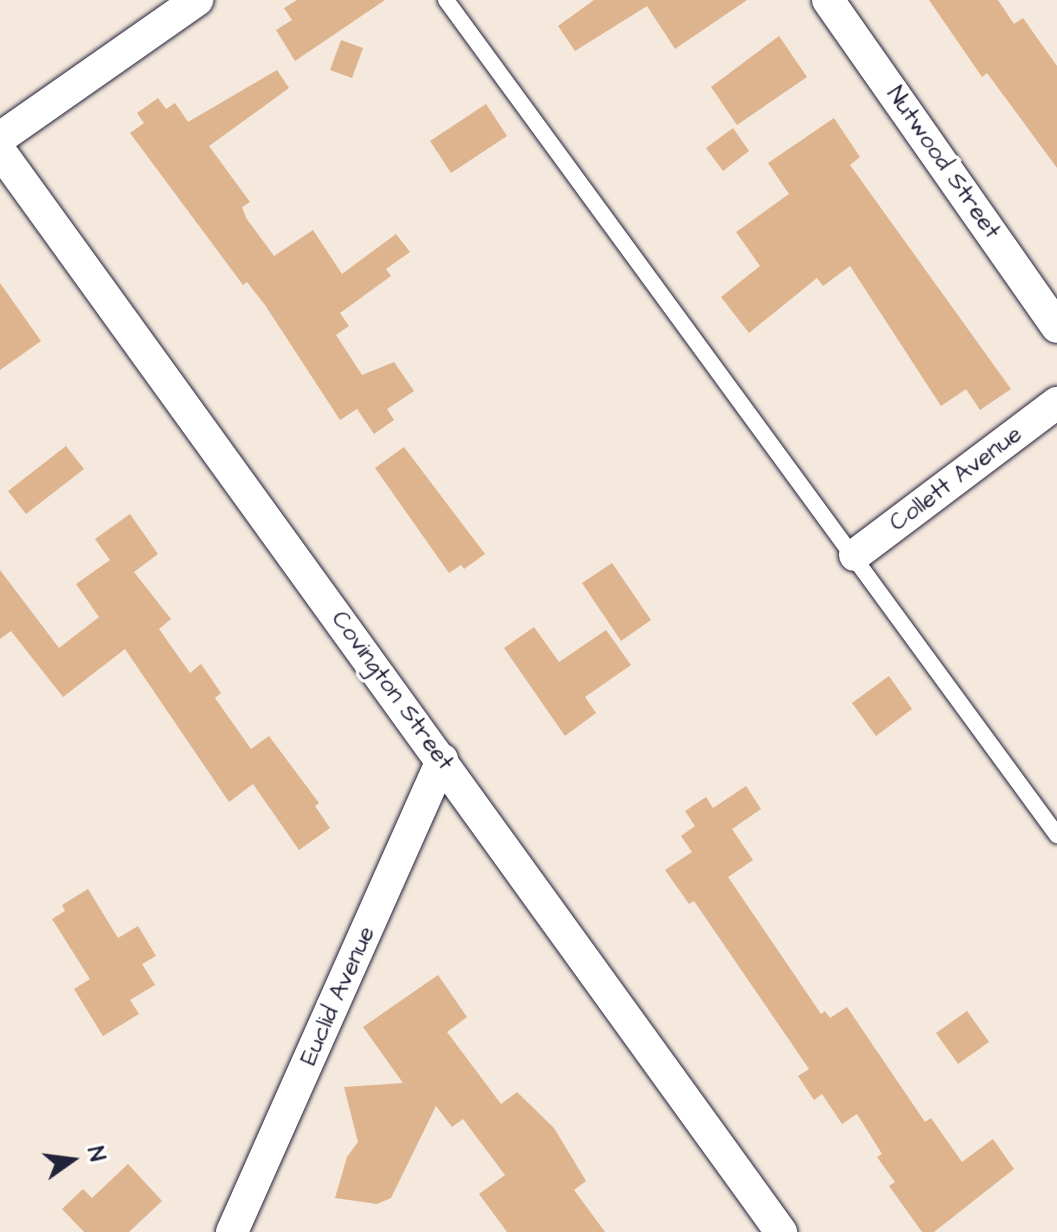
<!DOCTYPE html>
<html>
<head>
<meta charset="utf-8">
<style>
  body { margin:0 }
  #map { position:relative; width:1057px; height:1232px; overflow:hidden; background:#f5e8dd; font-family:"Architects Daughter",sans-serif }
  div>[style] { position:absolute }
  .building>* { inset:0; background:#deb48e }
  .roads { filter:drop-shadow(0 0 2px #22223b) drop-shadow(0 0 2px #22223b) }
  .service>* { height:16px; margin:-8px; padding:0 8px; transform-origin:8px; border-radius:8px; background:#fff }
  .minor>* { height:32px; margin:-16px; padding:0 16px; transform-origin:16px; border-radius:16px; background:#fff }
  span { translate:-50% -50%; white-space:nowrap; text-align:center; line-height:1.15; -webkit-text-stroke:7px #fff; paint-order:stroke }
  .street-label { font-size:24px; color:#22223b }
  .north { position:absolute; left:32px; top:1120px; width:80px; height:80px; -webkit-text-stroke:6px #fff; paint-order:stroke; rotate:76deg; font-size:22px; font-weight:700; line-height:32px; text-align:center; color:#22223b }
  .north::after { content:''; display:block; margin:auto; width:28px; height:36px; background:#22223b; clip-path:polygon(50% 0,100% 100%,50% 72%,0 100%) }
</style>
</head>
<body>
<div id="map">
  <div class="building">
    <div style="clip-path:polygon(297px 0,385px 0,295px 61px,276px 30px,292px 20px,284px 8px)"></div>
    <div style="clip-path:polygon(594px 0,747px 0,675px 49px,647px 6px,575px 51px,558px 26px)"></div>
    <div style="clip-path:polygon(929px 0,998px 0,1014px 24px,1023px 18px,1057px 66px,1057px 168px,987px 73px,982px 77px)"></div>
    <div style="clip-path:polygon(779px 36px,807px 77px,737px 125px,711px 87px)"></div>
    <div style="clip-path:polygon(341px 40px,363px 48px,352px 78px,330px 70px)"></div>
    <div style="clip-path:polygon(277px 70px,289px 88px,209px 146px,250px 202px,242px 207px,246px 218px,274px 256px,313px 230px,342px 274px,396px 234px,410px 252px,386px 269px,391px 276px,340px 313px,349px 326px,336px 335px,362px 375px,394px 362px,414px 391px,387px 409px,394px 420px,374px 434px,357px 409px,340px 420px,265px 305px,247px 282px,243px 285px,130px 133px,144px 123px,137px 113px,158px 98px,166px 109px,175px 103px,188px 122px)"></div>
    <div style="clip-path:polygon(486px 104px,507px 136px,451px 173px,430px 141px)"></div>
    <div style="clip-path:polygon(834px 118px,860px 157px,850px 165px,1011px 389px,980px 410px,966px 389px,941px 406px,850px 266px,823px 286px,817px 278px,749px 333px,721px 297px,760px 266px,736px 232px,789px 194px,768px 163px)"></div>
    <div style="clip-path:polygon(733px 128px,749px 151px,723px 171px,706px 148px)"></div>
    <div style="clip-path:polygon(0 283px,41px 341px,0 370px)"></div>
    <div style="clip-path:polygon(66px 446px,84px 469px,26px 514px,8px 491px)"></div>
    <div style="clip-path:polygon(404px 447px,485px 554px,464px 569px,461px 565px,449px 573px,375px 468px)"></div>
    <div style="clip-path:polygon(130px 514px,158px 554px,134px 572px,171px 619px,159px 629px,190px 673px,201px 664px,221px 693px,215px 698px,251px 749px,269px 736px,319px 803px,315px 806px,330px 828px,299px 850px,253px 784px,229px 802px,125px 649px,63px 697px,11px 631px,0 639px,0 570px,59px 648px,99px 617px,76px 584px,110px 560px,95px 539px)"></div>
    <div style="clip-path:polygon(612px 563px,651px 620px,621px 641px,582px 583px)"></div>
    <div style="clip-path:polygon(534px 627px,559px 662px,606px 630px,631px 665px,585px 697px,596px 713px,565px 736px,504px 648px)"></div>
    <div style="clip-path:polygon(889px 676px,912px 709px,876px 736px,852px 703px)"></div>
    <div style="clip-path:polygon(746px 786px,761px 809px,732px 829px,753px 860px,728px 877px,821px 1014px,825px 1011px,830px 1018px,847px 1007px,925px 1122px,931px 1118px,962px 1162px,993px 1139px,1014px 1169px,934px 1232px,922px 1232px,889px 1186px,895px 1182px,877px 1157px,882px 1154px,857px 1114px,842px 1124px,822px 1094px,814px 1100px,798px 1076px,809px 1069px,694px 901px,689px 904px,665px 870px,692px 852px,681px 836px,695px 826px,685px 811px,706px 797px,713px 808px)"></div>
    <div style="clip-path:polygon(88px 889px,118px 938px,138px 926px,156px 956px,142px 964px,155px 985px,130px 1000px,139px 1014px,103px 1036px,74px 989px,90px 979px,52px 919px,65px 911px,62px 905px)"></div>
    <div style="clip-path:polygon(438px 975px,467px 1017px,447px 1032px,501px 1104px,517px 1092px,554px 1128px,586px 1181px,574px 1190px,605px 1232px,507px 1232px,479px 1194px,505px 1175px,463px 1119px,452px 1127px,436px 1106px,391px 1198px,377px 1204px,335px 1198px,347px 1157px,358px 1142px,344px 1087px,403px 1083px,363px 1027px)"></div>
    <div style="clip-path:polygon(967px 1011px,989px 1042px,958px 1064px,936px 1033px)"></div>
    <div style="clip-path:polygon(128px 1164px,162px 1201px,129px 1232px,84px 1232px,62px 1209px,83px 1189px,92px 1198px)"></div>
  </div>
  <div class="roads">
    <div class="service">
      <div style="left:446px;top:0;width:1035px;rotate:53.81deg"></div>
    </div>
    <div class="minor">
      <div style="left:828px;top:0;width:399px;rotate:55deg"></div>
      <div style="left:0;top:138px;width:241px;rotate:-35deg"></div>
      <div style="left:0;top:151px;width:1334px;rotate:54.15deg"></div>
      <div style="left:855px;top:555px;width:253px;rotate:-37deg"></div>
      <div style="left:232px;top:1232px;width:517px;rotate:-66.01deg"></div>
    </div>
  </div>
  <div class="street-label">
    <span style="left:943px;top:163px;rotate:55deg">Nutwood Street</span>
    <span style="left:956px;top:479px;rotate:-37deg">Collett Avenue</span>
    <span style="left:392px;top:691px;rotate:54deg">Covington Street</span>
    <span style="left:338px;top:996px;rotate:-66deg">Euclid Avenue</span>
  </div>
  <div class="north">N</div>
</div>
</body>
</html>
